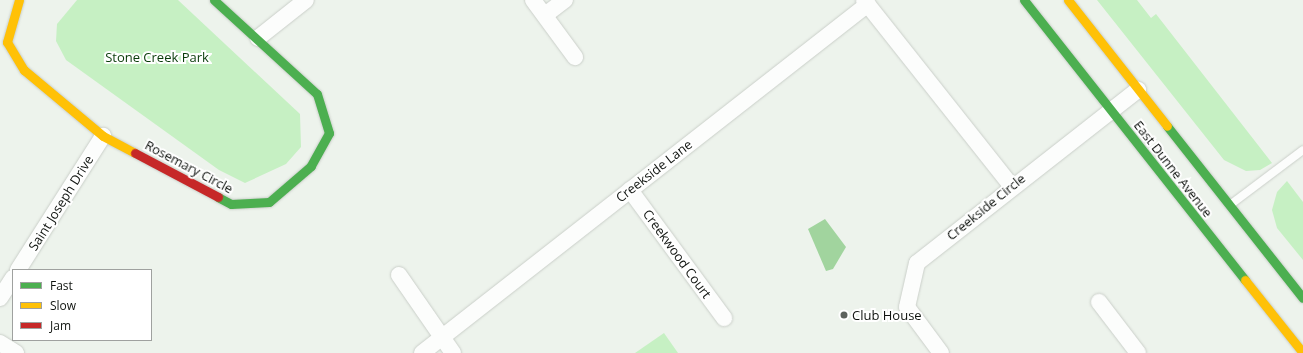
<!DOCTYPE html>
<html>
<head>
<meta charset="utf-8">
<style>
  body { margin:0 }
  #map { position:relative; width:1303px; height:353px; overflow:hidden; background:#edf3ec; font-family:"Open Sans",sans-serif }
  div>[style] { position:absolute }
  .green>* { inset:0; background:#c6f0c3 }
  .water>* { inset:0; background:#a1d49e }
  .roads { filter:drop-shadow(0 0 1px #cacfc9) drop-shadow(0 0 1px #cacfc9) }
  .lane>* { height:8px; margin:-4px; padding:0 4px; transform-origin:4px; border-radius:4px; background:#fcfdfc }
  .street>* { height:16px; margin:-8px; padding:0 8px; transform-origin:8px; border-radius:8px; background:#fcfdfc }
  .fast>* { height:9px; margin:-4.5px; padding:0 4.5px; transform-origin:4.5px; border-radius:4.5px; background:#4caf50 }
  .slow>* { height:9px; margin:-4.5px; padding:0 4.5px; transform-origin:4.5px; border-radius:4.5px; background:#ffc107 }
  .jam>* { height:9px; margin:-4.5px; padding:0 4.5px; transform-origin:4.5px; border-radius:4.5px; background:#c62828 }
  .dots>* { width:11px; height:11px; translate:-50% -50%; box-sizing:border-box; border:2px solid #fff; border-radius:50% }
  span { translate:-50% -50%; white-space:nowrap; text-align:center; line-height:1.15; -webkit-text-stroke:4px #fff; paint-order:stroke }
  .park-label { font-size:13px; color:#093b09 }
  .street-label { font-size:13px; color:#101410 }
  .poi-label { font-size:13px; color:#101410 }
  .left { translate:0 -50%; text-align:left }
  .legend { position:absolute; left:12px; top:269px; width:140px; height:72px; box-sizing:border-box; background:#fff; border:1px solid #9fa19f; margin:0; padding:5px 7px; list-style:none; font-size:12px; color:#101410 }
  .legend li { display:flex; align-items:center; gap:8px; height:20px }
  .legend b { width:20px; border:1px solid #9fa19f }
</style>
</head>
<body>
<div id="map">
  <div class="green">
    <div style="clip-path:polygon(77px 0,178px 0,300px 114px,301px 147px,286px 164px,245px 183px,219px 170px,66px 60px,56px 41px,57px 24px)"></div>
    <div style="clip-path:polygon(1097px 0,1137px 0,1151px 18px,1156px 14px,1272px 163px,1260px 170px,1246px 171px,1224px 160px)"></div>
    <div style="clip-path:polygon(1287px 181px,1303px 202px,1303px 260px,1277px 228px,1272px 210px,1277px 192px)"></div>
    <div style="clip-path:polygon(664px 333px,678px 353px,635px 353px)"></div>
  </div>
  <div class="water">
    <div style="clip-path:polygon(825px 219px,846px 247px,833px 269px,826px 271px,808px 229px)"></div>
  </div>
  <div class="roads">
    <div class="lane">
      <div style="left:1230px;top:205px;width:91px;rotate:-37deg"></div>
    </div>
    <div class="street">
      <div style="left:533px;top:0;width:71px;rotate:53.6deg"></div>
      <div style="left:864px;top:0;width:238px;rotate:51.6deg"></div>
      <div style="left:545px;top:15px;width:25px;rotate:-37deg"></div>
      <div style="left:258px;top:38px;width:61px;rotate:-38.4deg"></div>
      <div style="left:630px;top:190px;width:159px;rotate:53.7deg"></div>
      <div style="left:18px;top:270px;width:159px;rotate:-57.6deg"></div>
      <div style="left:399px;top:275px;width:95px;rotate:55.3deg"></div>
      <div style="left:0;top:298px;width:24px;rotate:-57deg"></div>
      <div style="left:1099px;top:302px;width:64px;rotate:52.6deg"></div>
      <div style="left:0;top:343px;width:19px;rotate:32deg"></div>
      <div style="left:422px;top:353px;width:566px;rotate:-38.04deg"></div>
      <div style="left:941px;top:353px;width:57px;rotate:-126.5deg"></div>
      <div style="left:907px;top:307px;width:45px;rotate:-77.2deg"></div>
      <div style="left:917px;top:263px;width:281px;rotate:-38.1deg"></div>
    </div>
    <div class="fast">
      <div style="left:214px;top:0;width:139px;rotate:42.4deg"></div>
      <div style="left:317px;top:94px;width:41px;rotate:72.9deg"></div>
      <div style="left:329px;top:133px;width:38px;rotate:119deg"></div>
      <div style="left:311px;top:166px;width:55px;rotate:139.4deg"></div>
      <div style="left:269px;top:202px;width:38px;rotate:177deg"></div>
      <div style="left:231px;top:204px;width:15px;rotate:-152deg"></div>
      <div style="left:1024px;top:0;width:357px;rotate:51.7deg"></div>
      <div style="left:1167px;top:126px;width:219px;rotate:51.7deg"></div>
    </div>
    <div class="slow">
      <div style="left:19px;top:0;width:44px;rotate:105.9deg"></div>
      <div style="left:7px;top:42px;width:33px;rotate:59deg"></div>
      <div style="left:24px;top:70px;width:103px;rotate:39.9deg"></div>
      <div style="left:103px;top:136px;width:36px;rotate:28deg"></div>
      <div style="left:1068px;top:0;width:160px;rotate:51.8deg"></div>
      <div style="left:1245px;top:280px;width:93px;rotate:51.5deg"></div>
    </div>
    <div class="jam">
      <div style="left:135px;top:153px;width:94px;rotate:27.9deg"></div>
    </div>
  </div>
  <div class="dots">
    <div style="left:844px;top:315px;background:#5d625d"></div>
  </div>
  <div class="park-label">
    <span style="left:157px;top:57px">Stone Creek Park</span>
  </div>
  <div class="street-label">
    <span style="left:189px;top:167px;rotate:28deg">Rosemary Circle</span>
    <span style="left:1173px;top:169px;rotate:52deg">East Dunne Avenue</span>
    <span style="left:654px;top:171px;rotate:-38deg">Creekside Lane</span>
    <span style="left:61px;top:203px;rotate:-58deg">Saint Joseph Drive</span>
    <span style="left:986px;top:207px;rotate:-39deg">Creekside Circle</span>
    <span style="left:677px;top:254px;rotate:54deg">Creekwood Court</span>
  </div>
  <div class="poi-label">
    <span class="left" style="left:852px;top:315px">Club House</span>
  </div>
  <ul class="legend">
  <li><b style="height:5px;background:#4caf50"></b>Fast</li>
  <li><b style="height:5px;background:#ffc107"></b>Slow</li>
  <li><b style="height:5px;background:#c62828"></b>Jam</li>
  </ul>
</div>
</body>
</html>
